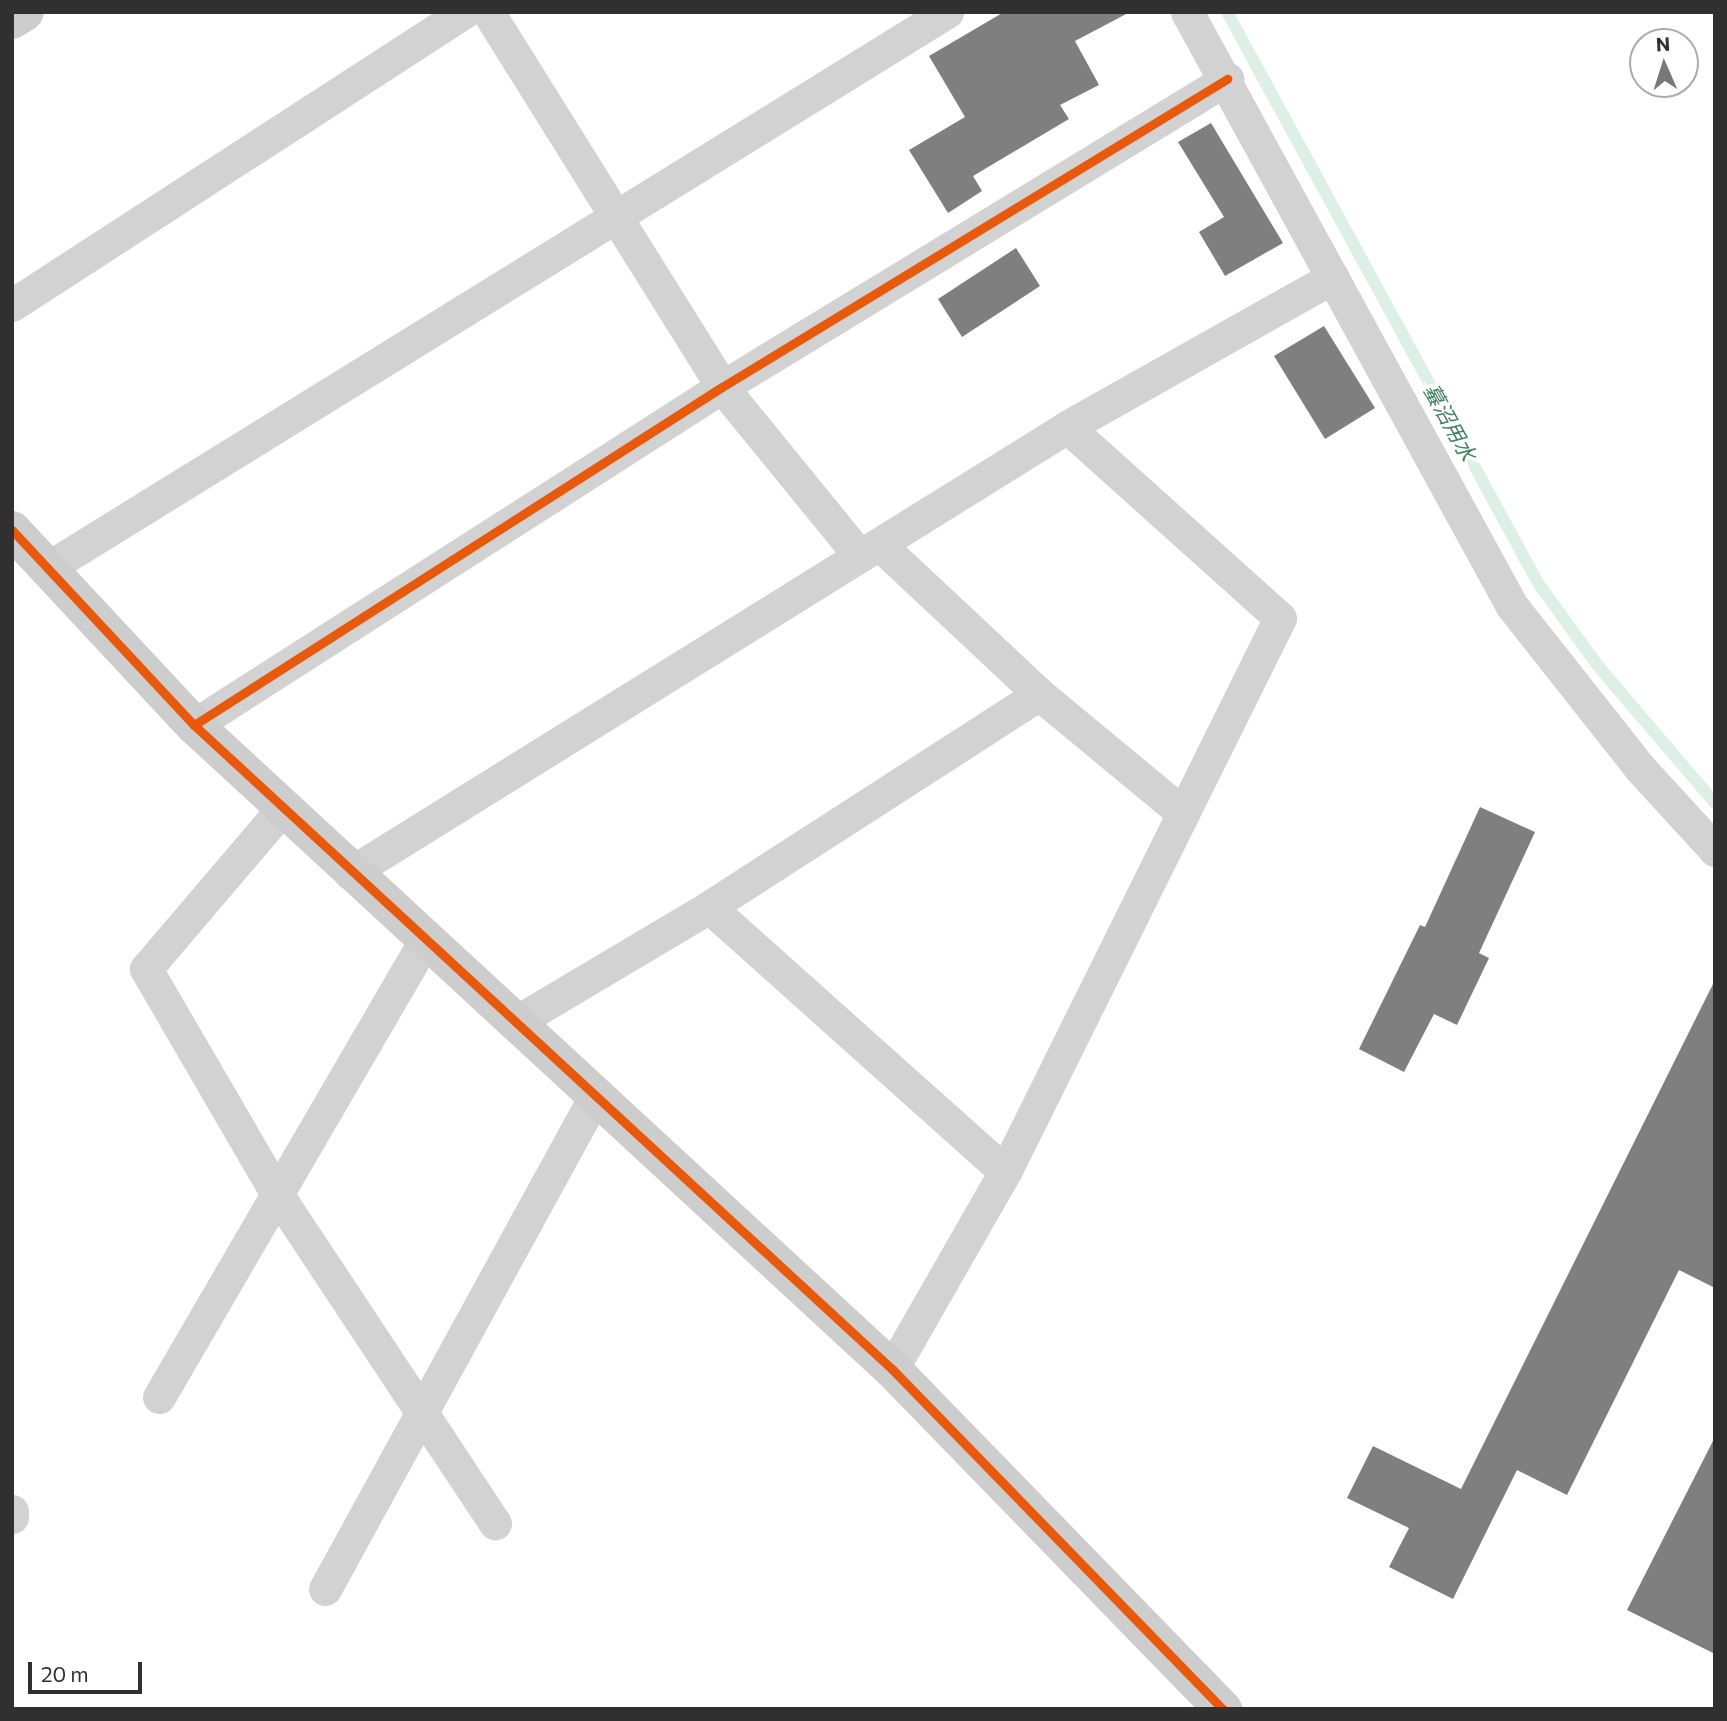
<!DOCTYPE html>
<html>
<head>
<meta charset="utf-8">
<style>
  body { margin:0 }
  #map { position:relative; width:1727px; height:1721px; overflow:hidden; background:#fff; font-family:Commissioner,"Noto Sans JP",sans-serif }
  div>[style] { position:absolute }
  .stream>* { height:12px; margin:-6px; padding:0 6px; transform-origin:6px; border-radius:6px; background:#ddf0e6 }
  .building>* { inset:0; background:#7f7f7f }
  .street>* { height:33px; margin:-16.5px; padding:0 16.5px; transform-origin:16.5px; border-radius:16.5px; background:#d2d2d2 }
  .secondary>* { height:38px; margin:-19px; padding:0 19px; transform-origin:19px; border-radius:19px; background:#cdcdcd }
  .cycleway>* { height:9px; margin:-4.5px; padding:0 4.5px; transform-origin:4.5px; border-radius:4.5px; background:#e8590c }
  span { translate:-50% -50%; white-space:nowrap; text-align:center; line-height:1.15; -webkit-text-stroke:7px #fff; paint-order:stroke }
  .water-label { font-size:21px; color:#40805f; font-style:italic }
  .frame { position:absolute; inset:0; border:14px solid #303030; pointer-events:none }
  .north { position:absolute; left:1629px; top:28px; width:70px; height:70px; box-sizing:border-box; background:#fff; border:2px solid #acacac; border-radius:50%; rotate:357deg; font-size:19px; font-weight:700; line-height:28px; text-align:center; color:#303030 }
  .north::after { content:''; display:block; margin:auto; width:24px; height:32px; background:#787878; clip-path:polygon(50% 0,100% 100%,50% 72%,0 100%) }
  .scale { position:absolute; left:28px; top:1662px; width:114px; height:32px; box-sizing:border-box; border:4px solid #303030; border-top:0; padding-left:9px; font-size:21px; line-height:24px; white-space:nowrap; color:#303030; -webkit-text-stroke:5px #fff; paint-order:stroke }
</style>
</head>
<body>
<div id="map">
  <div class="stream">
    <div style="left:1227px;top:12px;width:650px;rotate:61.42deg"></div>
    <div style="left:1538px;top:583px;width:102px;rotate:54.1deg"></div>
    <div style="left:1598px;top:666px;width:180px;rotate:49.5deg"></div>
  </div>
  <div class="building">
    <div style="clip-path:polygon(1004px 12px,1130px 12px,1075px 41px,1099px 85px,1060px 105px,1069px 119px,973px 176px,982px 191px,948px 213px,909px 150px,965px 117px,929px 56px)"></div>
    <div style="clip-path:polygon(1211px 123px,1283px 243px,1225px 276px,1199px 232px,1224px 217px,1178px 142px)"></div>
    <div style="clip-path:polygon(1016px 248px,1040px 286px,962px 337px,938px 299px)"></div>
    <div style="clip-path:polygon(1324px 326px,1375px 408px,1325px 439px,1274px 356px)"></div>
    <div style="clip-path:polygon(1480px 807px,1535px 832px,1479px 953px,1489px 958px,1457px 1025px,1434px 1014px,1404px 1072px,1359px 1049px,1420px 925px,1425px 927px)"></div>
    <div style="clip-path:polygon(1715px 980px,1715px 1288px,1679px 1270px,1567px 1495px,1517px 1470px,1453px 1599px,1389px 1567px,1409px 1528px,1347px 1498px,1373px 1446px,1461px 1489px)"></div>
    <div style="clip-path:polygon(1715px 1437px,1715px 1654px,1627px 1610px)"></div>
  </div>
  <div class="street">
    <div style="left:488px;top:12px;width:442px;rotate:58deg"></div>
    <div style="left:722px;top:387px;width:218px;rotate:50.8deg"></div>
    <div style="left:1187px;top:12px;width:677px;rotate:61.32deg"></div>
    <div style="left:1512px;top:606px;width:205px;rotate:51.7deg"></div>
    <div style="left:1639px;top:767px;width:113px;rotate:47.5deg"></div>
    <div style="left:12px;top:305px;width:539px;rotate:-32.95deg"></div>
    <div style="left:880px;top:545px;width:218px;rotate:43.1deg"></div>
    <div style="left:1039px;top:694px;width:187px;rotate:39.6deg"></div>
    <div style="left:49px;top:567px;width:1056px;rotate:-31.72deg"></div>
    <div style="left:194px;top:725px;width:627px;rotate:-32.63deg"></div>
    <div style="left:722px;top:387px;width:592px;rotate:-31.38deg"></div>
    <div style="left:282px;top:809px;width:210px;rotate:130.4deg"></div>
    <div style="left:146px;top:969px;width:260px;rotate:59.8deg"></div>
    <div style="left:277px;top:1194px;width:395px;rotate:56.5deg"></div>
    <div style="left:350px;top:873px;width:844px;rotate:-31.88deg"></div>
    <div style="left:1067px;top:427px;width:305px;rotate:-29.4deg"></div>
    <div style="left:709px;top:907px;width:397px;rotate:41.8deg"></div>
    <div style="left:514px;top:1023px;width:227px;rotate:-30.7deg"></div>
    <div style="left:709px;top:907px;width:393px;rotate:-32.8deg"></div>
    <div style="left:892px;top:1369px;width:227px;rotate:-60.2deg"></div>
    <div style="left:1005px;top:1172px;width:618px;rotate:-63.6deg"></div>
    <div style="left:1280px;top:618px;width:286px;rotate:-138.1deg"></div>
    <div style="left:159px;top:1397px;width:527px;rotate:-59.78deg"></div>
    <div style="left:12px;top:1511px;width:6px;rotate:90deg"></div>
    <div style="left:325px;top:1589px;width:560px;rotate:-61.28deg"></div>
  </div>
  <div class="secondary">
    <div style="left:12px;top:20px;width:15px;rotate:-32deg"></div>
    <div style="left:12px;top:530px;width:267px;rotate:47deg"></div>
    <div style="left:194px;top:725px;width:950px;rotate:42.7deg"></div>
    <div style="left:892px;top:1369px;width:475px;rotate:45.8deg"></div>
  </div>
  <div class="cycleway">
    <div style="left:12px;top:530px;width:267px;rotate:47deg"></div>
    <div style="left:194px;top:725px;width:950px;rotate:42.7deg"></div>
    <div style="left:892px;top:1369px;width:475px;rotate:45.8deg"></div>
    <div style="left:194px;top:725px;width:627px;rotate:-32.63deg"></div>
    <div style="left:722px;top:387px;width:592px;rotate:-31.38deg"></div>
  </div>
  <div class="water-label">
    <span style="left:1450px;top:422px;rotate:61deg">蟇沼用水</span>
  </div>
  <div class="frame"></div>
  <div class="north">N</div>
  <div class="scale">20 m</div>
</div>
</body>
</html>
